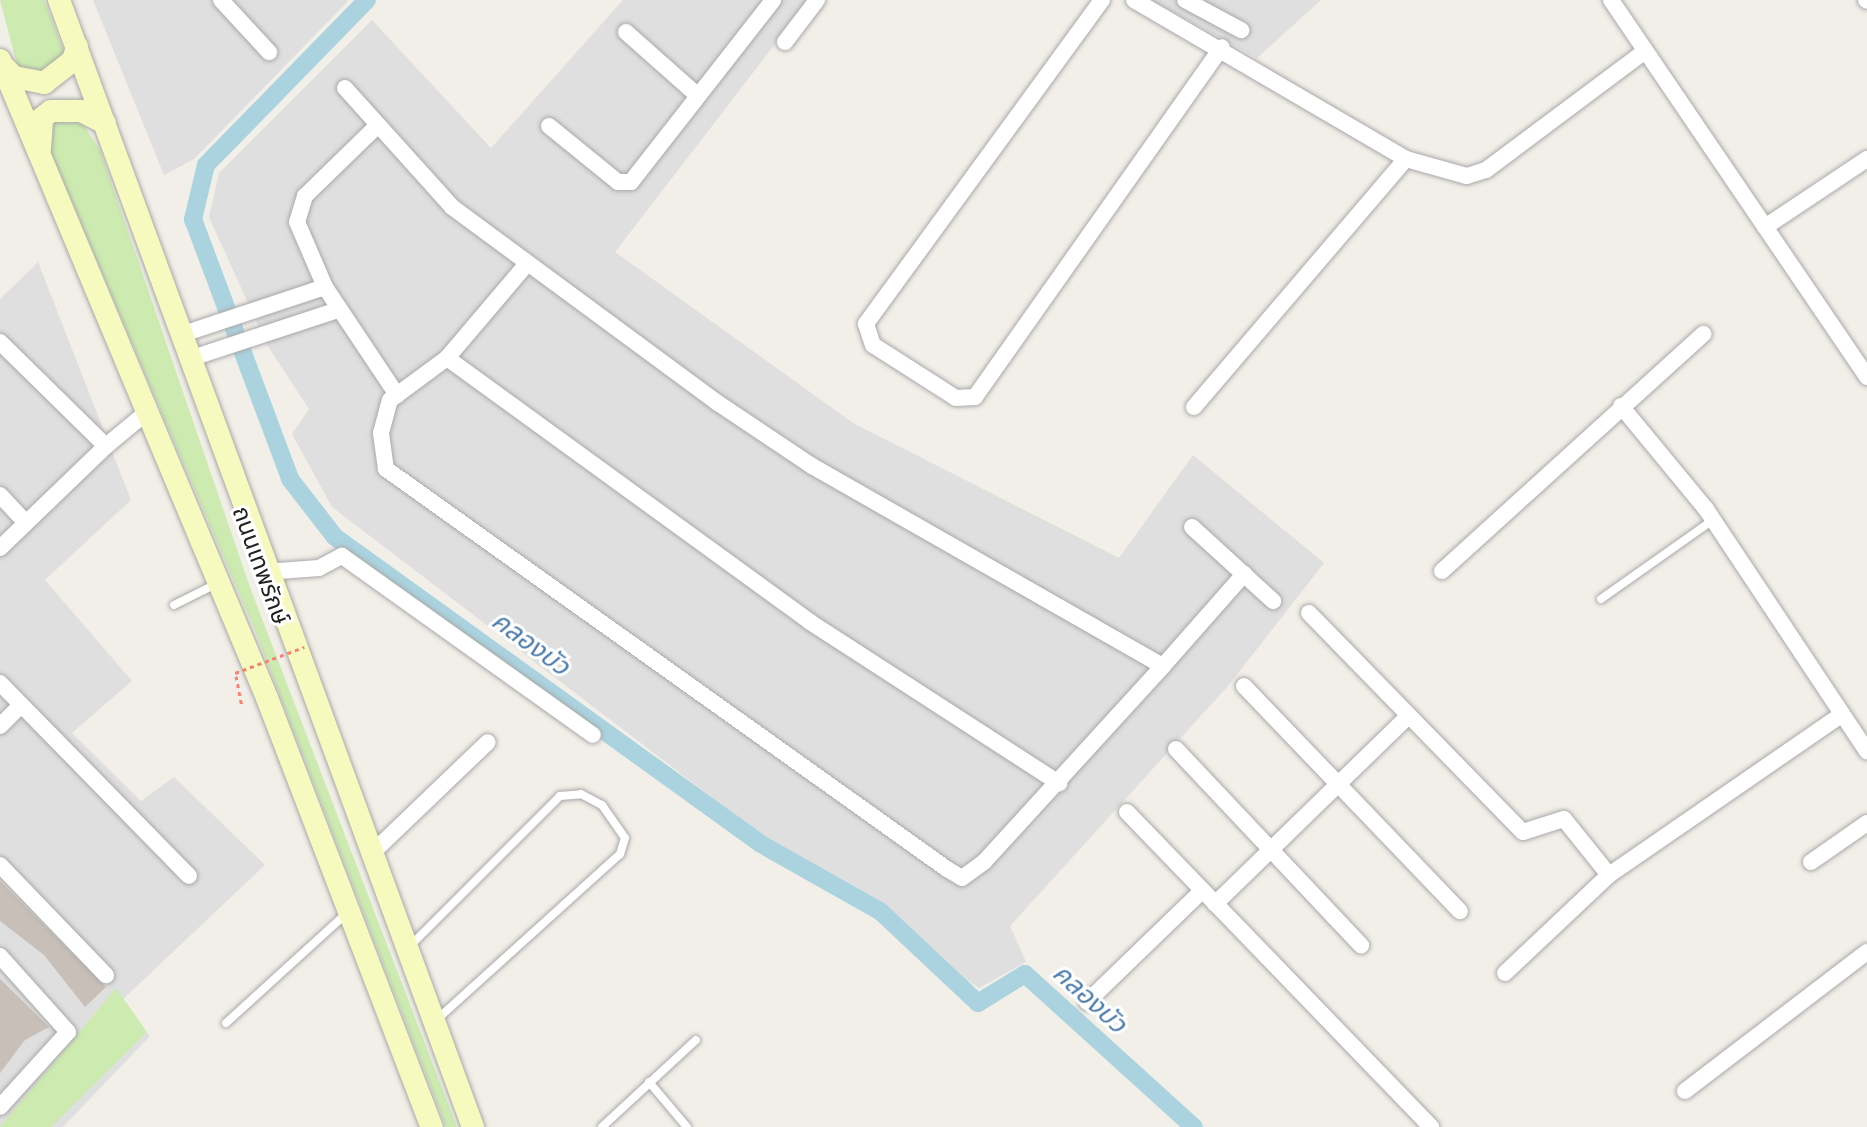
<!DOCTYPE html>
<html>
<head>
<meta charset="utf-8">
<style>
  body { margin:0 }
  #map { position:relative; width:1867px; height:1127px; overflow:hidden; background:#f2efe9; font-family:"Noto Sans","Noto Sans Thai",sans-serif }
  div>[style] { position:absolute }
  .residential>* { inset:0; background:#e0dfdf }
  .grass>* { inset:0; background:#cdebb0 }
  .canal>* { height:18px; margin:-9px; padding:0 9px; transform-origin:9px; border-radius:9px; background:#aad3df }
  .building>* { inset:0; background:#c7bfb8 }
  .path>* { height:3px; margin-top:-1.5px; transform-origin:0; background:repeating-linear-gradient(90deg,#fa8072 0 4px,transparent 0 8px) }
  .roads { filter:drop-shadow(0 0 2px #a9a9a9) drop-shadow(0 0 2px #a9a9a9) }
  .lane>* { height:8px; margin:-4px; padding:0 4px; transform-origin:4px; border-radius:4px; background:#fff }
  .street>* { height:16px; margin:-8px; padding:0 8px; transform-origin:8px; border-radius:8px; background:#fff }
  .secondary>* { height:22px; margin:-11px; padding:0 11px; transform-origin:11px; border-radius:11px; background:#f7fabf }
  .path-bridge>* { height:3px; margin-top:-1.5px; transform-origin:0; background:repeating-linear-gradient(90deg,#fa8072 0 4px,transparent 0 8px) }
  span { translate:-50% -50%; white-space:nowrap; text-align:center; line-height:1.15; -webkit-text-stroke:6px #fff; paint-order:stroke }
  .street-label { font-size:24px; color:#222 }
  .water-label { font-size:26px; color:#4a7aab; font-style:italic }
</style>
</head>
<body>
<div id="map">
  <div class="residential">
    <div style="clip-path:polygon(93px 0,349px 0,194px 159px,164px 175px)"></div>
    <div style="clip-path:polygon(623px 0,809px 0,615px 252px,853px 423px,1119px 558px,1193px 455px,1324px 563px,1228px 686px,1010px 926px,1026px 962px,979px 988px,942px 964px,885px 905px,761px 835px,332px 507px,292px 434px,309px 409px,267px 345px,209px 217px,219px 173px,372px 20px,491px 148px)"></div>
    <div style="clip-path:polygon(1151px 0,1321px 0,1257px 58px)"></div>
    <div style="clip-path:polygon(38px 262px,131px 500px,45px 580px,132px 681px,72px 733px,141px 801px,174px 777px,265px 865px,119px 1003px,150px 1036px,63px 1127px,0 1127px,0 299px)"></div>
  </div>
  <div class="grass">
    <div style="clip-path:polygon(0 0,44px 0,64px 51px,51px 72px,25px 73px,17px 65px)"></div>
    <div style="clip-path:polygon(77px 115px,100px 150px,251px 590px,457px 1127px,446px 1127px,256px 633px,48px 146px,55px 120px)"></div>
    <div style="clip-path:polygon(116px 988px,147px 1032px,51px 1127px,0 1127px)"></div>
  </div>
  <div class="canal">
    <div style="left:367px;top:0;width:231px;rotate:134.3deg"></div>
    <div style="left:206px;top:165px;width:56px;rotate:103.5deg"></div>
    <div style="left:193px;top:219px;width:278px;rotate:69.5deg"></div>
    <div style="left:290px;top:479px;width:73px;rotate:52.2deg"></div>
    <div style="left:335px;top:537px;width:525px;rotate:35.78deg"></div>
    <div style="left:761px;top:844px;width:138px;rotate:29.5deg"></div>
    <div style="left:881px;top:912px;width:133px;rotate:43.2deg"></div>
    <div style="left:978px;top:1003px;width:55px;rotate:-31.7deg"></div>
    <div style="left:1025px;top:974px;width:228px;rotate:42.2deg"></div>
  </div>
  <div class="building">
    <div style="clip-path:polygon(0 881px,106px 987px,85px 1007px,44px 955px,0 921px)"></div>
    <div style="clip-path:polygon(0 979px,49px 1027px,25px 1040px,0 1073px)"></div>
  </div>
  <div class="path">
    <div style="left:236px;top:676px;width:31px;rotate:79deg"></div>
  </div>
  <div class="roads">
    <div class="lane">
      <div style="left:1601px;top:599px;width:137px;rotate:-35.2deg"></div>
      <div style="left:174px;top:605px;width:47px;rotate:-26.6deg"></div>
      <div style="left:410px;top:946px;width:212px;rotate:-45deg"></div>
      <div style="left:560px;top:796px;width:21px;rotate:-5deg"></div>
      <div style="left:581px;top:794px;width:24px;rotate:28deg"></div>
      <div style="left:602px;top:805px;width:40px;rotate:55.1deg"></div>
      <div style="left:625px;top:838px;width:17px;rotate:107deg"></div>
      <div style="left:620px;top:854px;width:248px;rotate:137.9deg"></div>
      <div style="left:226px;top:1023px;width:165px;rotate:-42.3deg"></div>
      <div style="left:649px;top:1082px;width:59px;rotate:49.8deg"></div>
      <div style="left:602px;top:1127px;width:128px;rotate:-42.8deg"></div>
    </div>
    <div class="street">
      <div style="left:221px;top:0;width:71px;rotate:47.3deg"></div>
      <div style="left:1102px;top:0;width:401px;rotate:126.1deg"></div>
      <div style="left:866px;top:324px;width:22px;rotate:72deg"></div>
      <div style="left:873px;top:345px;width:98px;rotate:32.6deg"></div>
      <div style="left:956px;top:398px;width:19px;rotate:-3deg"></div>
      <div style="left:975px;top:397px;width:428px;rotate:-54.8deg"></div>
      <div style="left:1134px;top:0;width:315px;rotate:30.3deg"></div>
      <div style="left:1406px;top:159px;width:63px;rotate:15.6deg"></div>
      <div style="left:1467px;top:176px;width:20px;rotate:-18deg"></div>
      <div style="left:1486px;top:170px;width:199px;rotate:-36.8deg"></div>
      <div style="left:1185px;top:0;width:64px;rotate:28.2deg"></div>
      <div style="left:1611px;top:0;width:456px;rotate:55.8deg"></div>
      <div style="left:1866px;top:0;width:1px;rotate:45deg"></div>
      <div style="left:626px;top:32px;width:96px;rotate:41.6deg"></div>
      <div style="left:785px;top:42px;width:53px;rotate:-52.7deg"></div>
      <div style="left:345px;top:88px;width:160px;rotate:48deg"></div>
      <div style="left:452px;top:207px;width:330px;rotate:36.4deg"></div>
      <div style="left:718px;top:403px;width:113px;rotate:33.8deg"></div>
      <div style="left:812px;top:466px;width:404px;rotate:29.7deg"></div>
      <div style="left:1163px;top:666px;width:265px;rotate:132.4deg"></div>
      <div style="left:984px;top:862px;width:27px;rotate:144deg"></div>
      <div style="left:962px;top:878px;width:17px;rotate:-149deg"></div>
      <div style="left:947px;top:869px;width:689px;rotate:-144.51deg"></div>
      <div style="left:386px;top:469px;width:36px;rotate:-98deg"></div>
      <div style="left:381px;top:433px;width:34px;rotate:-75deg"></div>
      <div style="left:390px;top:400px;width:71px;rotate:-36.4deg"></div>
      <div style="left:447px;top:358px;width:121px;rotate:-49.7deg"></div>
      <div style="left:378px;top:125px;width:102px;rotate:135.8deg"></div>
      <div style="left:305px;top:196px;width:27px;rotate:107deg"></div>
      <div style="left:297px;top:222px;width:71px;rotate:66.7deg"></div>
      <div style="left:325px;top:287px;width:130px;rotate:56.3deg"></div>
      <div style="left:549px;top:126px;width:89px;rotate:39.1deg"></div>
      <div style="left:618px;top:182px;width:13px"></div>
      <div style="left:631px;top:182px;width:231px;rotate:-52deg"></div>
      <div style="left:1765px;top:227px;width:123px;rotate:-33.7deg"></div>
      <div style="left:180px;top:335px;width:153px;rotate:-18.3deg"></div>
      <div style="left:0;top:342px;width:148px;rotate:44.5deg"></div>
      <div style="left:106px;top:446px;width:147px;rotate:136.1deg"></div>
      <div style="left:447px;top:358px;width:449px;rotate:36deg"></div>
      <div style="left:810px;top:622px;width:297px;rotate:32.9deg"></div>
      <div style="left:189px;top:359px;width:157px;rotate:-18.2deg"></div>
      <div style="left:1621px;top:406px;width:134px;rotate:50.5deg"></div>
      <div style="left:1706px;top:509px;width:291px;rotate:56.4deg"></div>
      <div style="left:1194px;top:407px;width:326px;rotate:-49.5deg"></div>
      <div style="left:106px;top:446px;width:53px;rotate:-39.7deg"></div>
      <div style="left:0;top:495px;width:38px;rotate:47deg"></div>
      <div style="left:1192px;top:527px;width:110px;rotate:42.4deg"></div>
      <div style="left:1442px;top:571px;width:353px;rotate:-42.2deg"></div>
      <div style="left:265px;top:572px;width:54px;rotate:-4.2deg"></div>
      <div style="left:319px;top:568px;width:26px;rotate:-28deg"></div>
      <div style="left:342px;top:556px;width:308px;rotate:35.5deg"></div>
      <div style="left:1309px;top:613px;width:306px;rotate:45.7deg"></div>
      <div style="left:1523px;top:832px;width:43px;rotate:-17.6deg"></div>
      <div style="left:1564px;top:819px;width:72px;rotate:51.2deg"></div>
      <div style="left:1163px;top:666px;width:123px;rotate:-48.6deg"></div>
      <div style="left:0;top:683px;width:270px;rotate:45.6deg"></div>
      <div style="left:1244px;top:686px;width:312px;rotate:46.2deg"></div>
      <div style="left:0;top:726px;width:30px;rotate:-45deg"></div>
      <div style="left:1176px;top:749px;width:270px;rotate:46.7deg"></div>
      <div style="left:1127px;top:812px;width:438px;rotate:46deg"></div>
      <div style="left:370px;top:855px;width:163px;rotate:-43.8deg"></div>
      <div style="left:1811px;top:862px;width:68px;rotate:-34.9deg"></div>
      <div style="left:0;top:865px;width:153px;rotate:46.1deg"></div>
      <div style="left:1215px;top:904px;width:269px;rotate:-44.2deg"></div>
      <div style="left:0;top:956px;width:102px;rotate:48.2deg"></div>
      <div style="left:68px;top:1032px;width:101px;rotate:132.2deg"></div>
      <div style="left:1505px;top:973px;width:143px;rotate:-43.3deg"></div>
      <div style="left:1609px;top:875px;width:283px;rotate:-34.6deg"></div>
      <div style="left:1087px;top:1002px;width:160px;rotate:-44deg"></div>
      <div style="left:1685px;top:1091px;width:229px;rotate:-37.4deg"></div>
    </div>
    <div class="secondary">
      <div style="left:59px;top:0;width:1201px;rotate:69.83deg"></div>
      <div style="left:0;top:60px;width:692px;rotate:67.29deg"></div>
      <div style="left:267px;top:698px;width:460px;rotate:69deg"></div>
      <div style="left:2px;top:65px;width:17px;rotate:45deg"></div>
      <div style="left:14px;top:77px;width:31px;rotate:11deg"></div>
      <div style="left:44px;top:83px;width:37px;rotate:-38deg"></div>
      <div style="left:73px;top:60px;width:14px;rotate:-73deg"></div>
      <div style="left:40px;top:149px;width:31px;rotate:-86deg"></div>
      <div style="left:42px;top:118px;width:11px;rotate:-38deg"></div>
      <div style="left:51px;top:111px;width:30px"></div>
      <div style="left:81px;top:111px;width:27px;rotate:27deg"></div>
    </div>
  </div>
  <div class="path-bridge">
    <div style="left:235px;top:673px;width:74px;rotate:-20.6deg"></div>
  </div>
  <div class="street-label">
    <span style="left:262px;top:565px;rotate:70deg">ถนนเทพรักษ์</span>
  </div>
  <div class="water-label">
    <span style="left:531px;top:643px;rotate:36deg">คลองบัว</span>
    <span style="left:1090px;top:998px;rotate:42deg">คลองบัว</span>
  </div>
</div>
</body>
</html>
